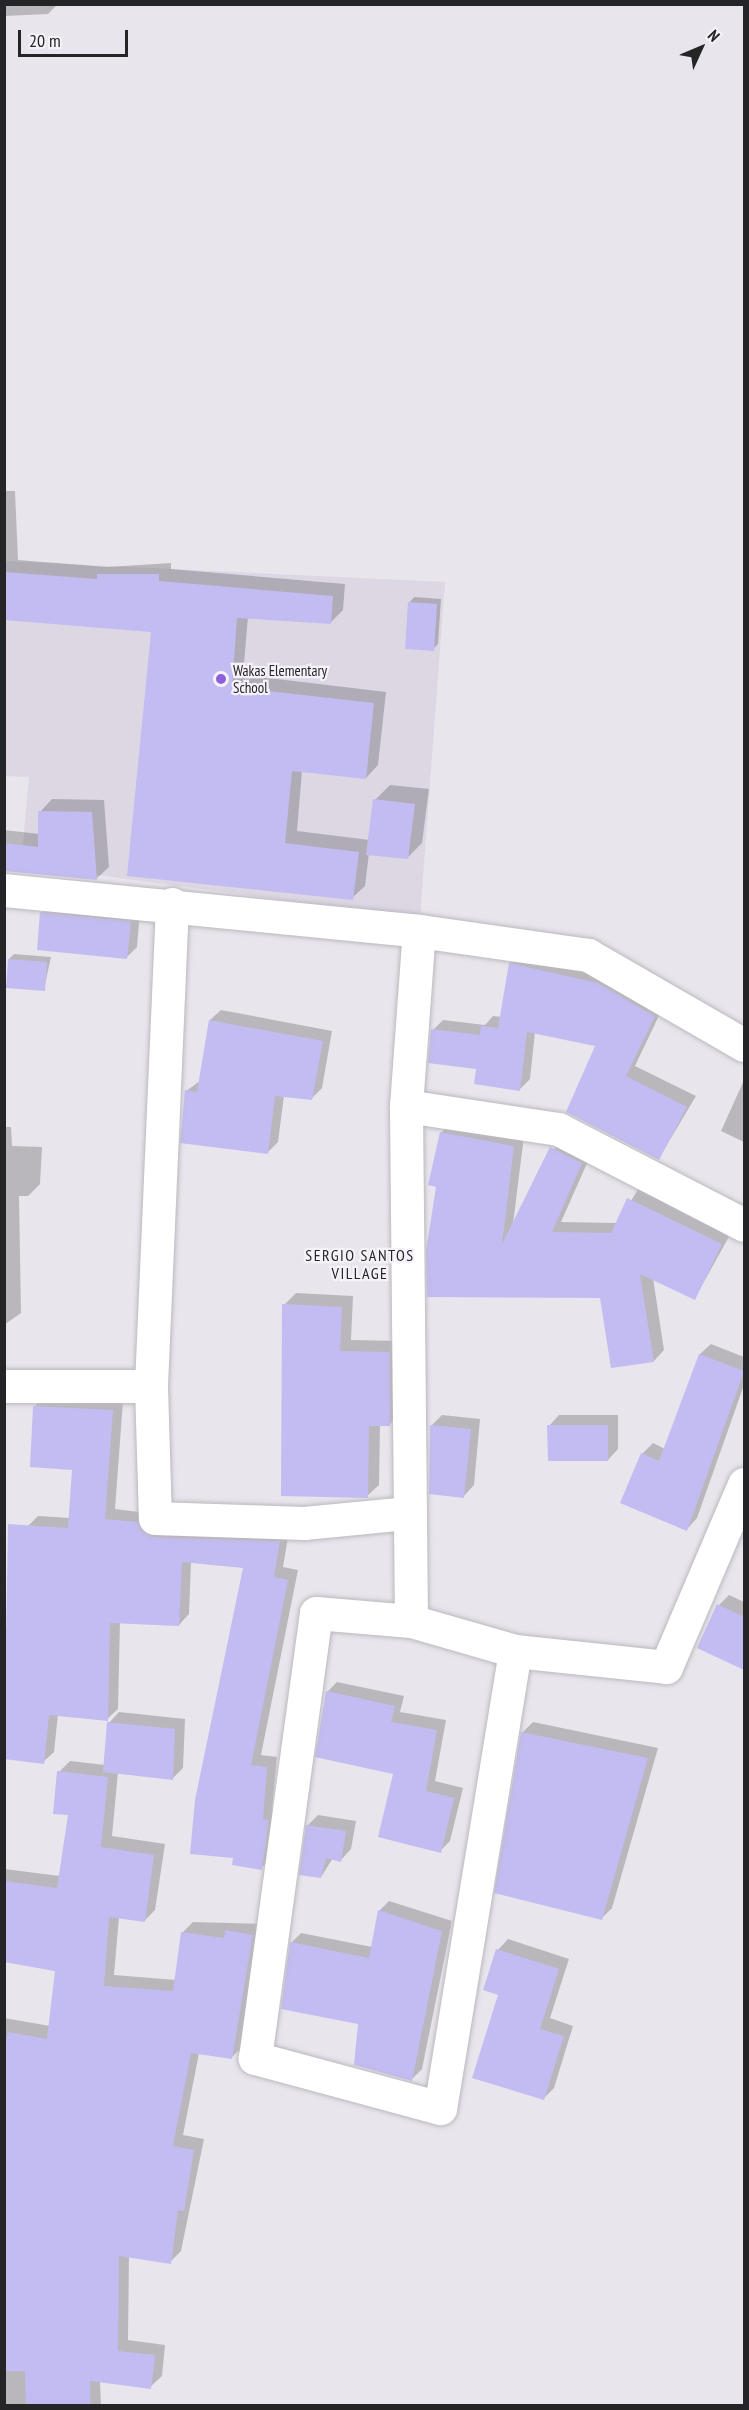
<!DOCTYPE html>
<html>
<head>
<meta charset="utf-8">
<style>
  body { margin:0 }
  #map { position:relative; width:749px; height:2410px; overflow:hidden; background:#e8e5ec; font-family:"PT Sans Narrow",sans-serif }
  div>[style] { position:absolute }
  .built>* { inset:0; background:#ddd7e4 }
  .shadow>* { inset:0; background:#0003 }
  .building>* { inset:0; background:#c3bcf2 }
  .roads { filter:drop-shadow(0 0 2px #bbb8be) drop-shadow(0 0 2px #bbb8be) }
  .minor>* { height:33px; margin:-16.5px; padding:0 16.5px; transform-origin:16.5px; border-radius:16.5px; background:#fff }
  .dots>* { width:16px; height:16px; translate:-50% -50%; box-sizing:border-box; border:3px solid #f5f2f9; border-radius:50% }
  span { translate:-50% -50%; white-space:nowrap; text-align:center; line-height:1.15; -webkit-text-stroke:4.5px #f5f2f9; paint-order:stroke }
  .poi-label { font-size:15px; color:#252427 }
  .left { translate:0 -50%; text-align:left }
  .neighbourhood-label { font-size:16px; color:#252427; letter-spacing:1.5px }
  .frame { position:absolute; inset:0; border:6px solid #252427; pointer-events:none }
  .north { position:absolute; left:671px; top:18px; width:60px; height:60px; -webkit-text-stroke:4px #f5f2f9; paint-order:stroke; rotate:46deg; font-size:16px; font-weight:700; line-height:24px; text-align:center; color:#252427 }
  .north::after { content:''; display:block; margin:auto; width:21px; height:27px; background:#252427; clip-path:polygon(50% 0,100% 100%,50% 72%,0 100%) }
  .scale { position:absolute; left:18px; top:30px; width:110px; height:27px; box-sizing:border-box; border:3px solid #252427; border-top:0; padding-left:8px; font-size:18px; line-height:21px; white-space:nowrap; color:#252427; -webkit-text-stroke:4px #f5f2f9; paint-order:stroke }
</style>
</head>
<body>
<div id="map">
  <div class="built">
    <div style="clip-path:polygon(5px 561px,445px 582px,420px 918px,21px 865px,29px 777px,5px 776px)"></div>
  </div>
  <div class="shadow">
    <div style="clip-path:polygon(4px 4px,58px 4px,48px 14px,4px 16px)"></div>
    <div style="clip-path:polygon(4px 491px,15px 491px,18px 560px,107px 567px,171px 563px,171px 569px,345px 584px,343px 610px,330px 623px,248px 617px,243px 675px,386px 692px,378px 765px,366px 778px,302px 771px,297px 831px,370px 840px,375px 800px,390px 785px,429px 789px,422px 843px,407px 858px,369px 853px,365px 886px,352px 898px,129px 874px,153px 630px,4px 619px)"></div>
    <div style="clip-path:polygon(414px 597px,441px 599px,438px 644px,433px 649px,409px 603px)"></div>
    <div style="clip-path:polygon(52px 799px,104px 800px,109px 867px,96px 879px,4px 870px,4px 830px,39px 834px,40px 812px)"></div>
    <div style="clip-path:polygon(52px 903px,140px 911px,137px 947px,127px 957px,42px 913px)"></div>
    <div style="clip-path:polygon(520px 953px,609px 973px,664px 1005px,635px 1066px,696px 1096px,659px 1158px,597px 1045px,535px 1032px,530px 1079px,520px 1089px,478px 1068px,433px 1030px,443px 1020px,485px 1025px,493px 1016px,502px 1017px,510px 963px)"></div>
    <div style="clip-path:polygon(14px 954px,51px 957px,44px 989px,9px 959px)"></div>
    <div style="clip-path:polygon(221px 1010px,332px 1031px,322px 1088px,311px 1099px,284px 1096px,278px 1142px,268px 1152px,186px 1091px,200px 1081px,210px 1020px)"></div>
    <div style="clip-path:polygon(744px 1080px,744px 1142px,721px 1131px)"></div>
    <div style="clip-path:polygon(452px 1122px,524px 1136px,513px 1224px,561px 1137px,592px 1152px,561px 1222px,617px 1223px,639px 1188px,731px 1233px,695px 1298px,653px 1278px,664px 1350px,654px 1361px,602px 1297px,428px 1296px,441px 1133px)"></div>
    <div style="clip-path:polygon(4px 1127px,11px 1127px,12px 1146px,42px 1147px,40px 1184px,28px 1196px,19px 1196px,21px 1313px,4px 1325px)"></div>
    <div style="clip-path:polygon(296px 1293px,353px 1296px,351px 1340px,401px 1341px,401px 1413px,389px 1425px,380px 1425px,379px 1485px,367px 1496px,284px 1305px)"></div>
    <div style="clip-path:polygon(711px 1344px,744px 1357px,744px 1385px,697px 1518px,687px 1529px,642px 1454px,653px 1443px,665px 1449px,700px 1354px)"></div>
    <div style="clip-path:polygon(45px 1396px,123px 1401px,115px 1509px,289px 1531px,283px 1567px,298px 1570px,261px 1755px,277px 1757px,272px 1809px,278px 1810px,272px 1858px,261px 1868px,234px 1864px,245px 1567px,191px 1561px,189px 1614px,179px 1625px,120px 1622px,118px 1709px,107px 1719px,58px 1714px,54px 1752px,43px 1762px,4px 1758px,4px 1629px,23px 1629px,28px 1526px,38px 1516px,70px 1518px,73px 1468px,34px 1407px)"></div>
    <div style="clip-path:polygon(442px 1415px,480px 1419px,474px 1485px,464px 1496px,431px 1426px)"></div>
    <div style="clip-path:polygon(559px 1415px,618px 1415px,618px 1449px,608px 1460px,549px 1426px)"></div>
    <div style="clip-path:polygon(729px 1595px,744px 1602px,744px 1668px,719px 1605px)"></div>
    <div style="clip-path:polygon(337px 1682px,404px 1696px,400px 1712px,446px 1720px,435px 1781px,463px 1788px,450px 1841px,440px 1851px,395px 1773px,328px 1691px)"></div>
    <div style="clip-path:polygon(119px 1712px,185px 1719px,183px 1768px,173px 1778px,118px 1772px,112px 1836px,165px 1844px,155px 1910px,144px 1921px,119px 1917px,114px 1975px,176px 1980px,182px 1933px,193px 1922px,263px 1924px,243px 2046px,232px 2057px,199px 2053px,183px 2135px,204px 2139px,181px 2251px,170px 2262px,129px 2256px,128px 2340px,165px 2345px,162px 2376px,150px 2387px,100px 2381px,101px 2406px,4px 2406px,4px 2018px,50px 2026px,56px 1971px,4px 1961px,4px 1869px,60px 1876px,70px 1814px,59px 1772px,70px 1761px,105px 1765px,109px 1723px)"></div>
    <div style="clip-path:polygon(533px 1722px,658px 1748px,612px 1908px,602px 1918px,522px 1733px)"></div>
    <div style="clip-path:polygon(318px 1815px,356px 1821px,351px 1849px,341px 1860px,333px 1858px,321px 1877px,307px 1826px)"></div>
    <div style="clip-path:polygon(389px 1901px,452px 1921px,422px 2069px,412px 2079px,291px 1943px,301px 1933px,372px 1947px,379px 1911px)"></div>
    <div style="clip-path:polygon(508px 1939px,569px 1959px,550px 2018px,573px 2026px,554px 2088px,543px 2099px,500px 1994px,498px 1950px)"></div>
  </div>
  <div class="building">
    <div style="clip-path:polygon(4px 572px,97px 579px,97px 574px,159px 574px,159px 581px,333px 596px,331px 624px,237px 618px,232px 687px,374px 703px,366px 779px,292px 771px,285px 843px,359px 852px,353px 900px,127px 876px,151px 632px,4px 620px)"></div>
    <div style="clip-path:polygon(408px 602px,437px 604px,434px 651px,405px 649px)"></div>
    <div style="clip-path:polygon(373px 799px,415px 804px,408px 859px,366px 855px)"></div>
    <div style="clip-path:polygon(38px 811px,92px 812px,97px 880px,4px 871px,4px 843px,38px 847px)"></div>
    <div style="clip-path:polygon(40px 912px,131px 921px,127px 959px,37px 950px)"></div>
    <div style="clip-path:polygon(8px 959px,47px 962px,45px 991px,6px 988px)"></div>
    <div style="clip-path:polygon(509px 963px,598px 983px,655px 1016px,626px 1076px,687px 1107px,659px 1160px,566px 1112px,595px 1046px,527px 1032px,520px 1091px,474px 1084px,476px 1069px,428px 1063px,431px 1029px,480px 1035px,481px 1026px,498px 1028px)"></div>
    <div style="clip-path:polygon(209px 1020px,323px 1041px,312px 1100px,275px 1096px,268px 1154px,180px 1143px,185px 1090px,197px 1092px)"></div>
    <div style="clip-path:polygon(440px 1132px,514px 1146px,502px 1244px,550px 1147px,582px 1163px,552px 1232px,611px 1233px,627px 1198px,722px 1244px,695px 1300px,640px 1274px,654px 1362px,611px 1368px,600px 1298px,427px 1297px,426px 1251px,436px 1187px,428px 1185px)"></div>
    <div style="clip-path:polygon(282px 1304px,342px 1307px,340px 1351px,390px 1352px,390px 1426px,369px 1426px,368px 1498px,281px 1496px)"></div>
    <div style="clip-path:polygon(699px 1354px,744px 1371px,687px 1531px,620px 1503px,641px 1453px,659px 1461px)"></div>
    <div style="clip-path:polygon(33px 1406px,113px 1410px,105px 1519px,137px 1522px,154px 1537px,280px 1541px,274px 1577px,288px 1580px,251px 1765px,267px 1767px,263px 1819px,269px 1820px,262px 1870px,232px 1865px,233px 1858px,190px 1854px,195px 1800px,243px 1568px,182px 1562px,179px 1626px,110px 1623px,108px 1721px,49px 1715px,44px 1764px,4px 1759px,8px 1524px,68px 1528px,72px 1470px,30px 1467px)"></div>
    <div style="clip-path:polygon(430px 1425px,471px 1429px,464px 1498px,429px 1494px)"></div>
    <div style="clip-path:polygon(547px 1425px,608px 1425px,608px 1461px,548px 1461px)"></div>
    <div style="clip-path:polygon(717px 1604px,744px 1617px,744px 1670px,697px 1648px)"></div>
    <div style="clip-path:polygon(326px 1691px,395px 1706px,391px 1722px,437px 1730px,426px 1791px,454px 1798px,441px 1853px,378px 1837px,393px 1774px,315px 1757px)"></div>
    <div style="clip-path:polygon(107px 1722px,175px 1729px,173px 1780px,103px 1772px)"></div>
    <div style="clip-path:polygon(521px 1732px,648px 1758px,602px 1920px,494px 1893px)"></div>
    <div style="clip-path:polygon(57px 1771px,108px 1777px,101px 1847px,154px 1855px,145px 1922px,109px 1917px,104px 1986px,173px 1991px,181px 1932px,224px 1938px,225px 1930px,253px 1935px,232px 2059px,191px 2053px,173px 2146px,194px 2150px,184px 2211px,178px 2210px,171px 2264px,119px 2256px,118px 2351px,155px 2355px,151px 2389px,90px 2381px,90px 2406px,26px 2406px,25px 2371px,4px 2371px,4px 2052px,8px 2032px,47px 2039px,55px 1971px,4px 1962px,4px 1881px,57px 1888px,68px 1815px,53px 1814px)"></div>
    <div style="clip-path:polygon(306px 1825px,346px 1831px,341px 1862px,326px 1858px,321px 1878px,299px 1875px)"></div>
    <div style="clip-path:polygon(378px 1910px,442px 1931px,412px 2081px,354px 2065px,358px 2024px,281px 2009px,290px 1942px,369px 1958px)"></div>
    <div style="clip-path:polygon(496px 1949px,559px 1969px,540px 2029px,564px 2036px,544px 2100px,472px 2078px,498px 1995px,483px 1990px)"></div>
  </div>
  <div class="roads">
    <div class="minor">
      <div style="left:4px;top:890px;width:417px;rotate:5.6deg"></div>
      <div style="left:419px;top:931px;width:171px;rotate:8.1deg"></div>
      <div style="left:588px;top:955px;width:180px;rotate:30deg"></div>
      <div style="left:172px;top:904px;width:482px;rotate:92.5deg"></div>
      <div style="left:151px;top:1386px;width:132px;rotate:88.3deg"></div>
      <div style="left:155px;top:1518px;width:149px;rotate:1.9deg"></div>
      <div style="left:304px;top:1523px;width:103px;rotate:-5.5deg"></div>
      <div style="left:406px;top:1106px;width:154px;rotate:8.6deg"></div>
      <div style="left:558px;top:1129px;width:209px;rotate:27.3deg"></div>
      <div style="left:4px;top:1386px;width:147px"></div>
      <div style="left:411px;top:1621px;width:515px;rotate:-90.56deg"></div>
      <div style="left:406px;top:1106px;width:175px;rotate:-85.8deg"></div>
      <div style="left:515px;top:1651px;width:463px;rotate:99.3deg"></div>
      <div style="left:440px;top:2108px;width:192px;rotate:-164.9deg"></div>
      <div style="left:255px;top:2058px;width:449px;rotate:-82.2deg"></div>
      <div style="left:316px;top:1613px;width:95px;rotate:4.8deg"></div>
      <div style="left:411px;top:1621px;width:108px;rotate:16.1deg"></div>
      <div style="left:515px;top:1651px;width:152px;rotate:6deg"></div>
      <div style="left:666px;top:1667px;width:199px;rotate:-66.9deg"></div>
    </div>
  </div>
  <div class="dots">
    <div style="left:221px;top:679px;background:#8d61db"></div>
  </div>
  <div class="poi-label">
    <span class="left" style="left:233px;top:679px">Wakas Elementary<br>School</span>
  </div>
  <div class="neighbourhood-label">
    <span style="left:360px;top:1264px">SERGIO SANTOS<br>VILLAGE</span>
  </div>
  <div class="frame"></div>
  <div class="north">N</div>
  <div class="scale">20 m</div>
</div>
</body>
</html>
